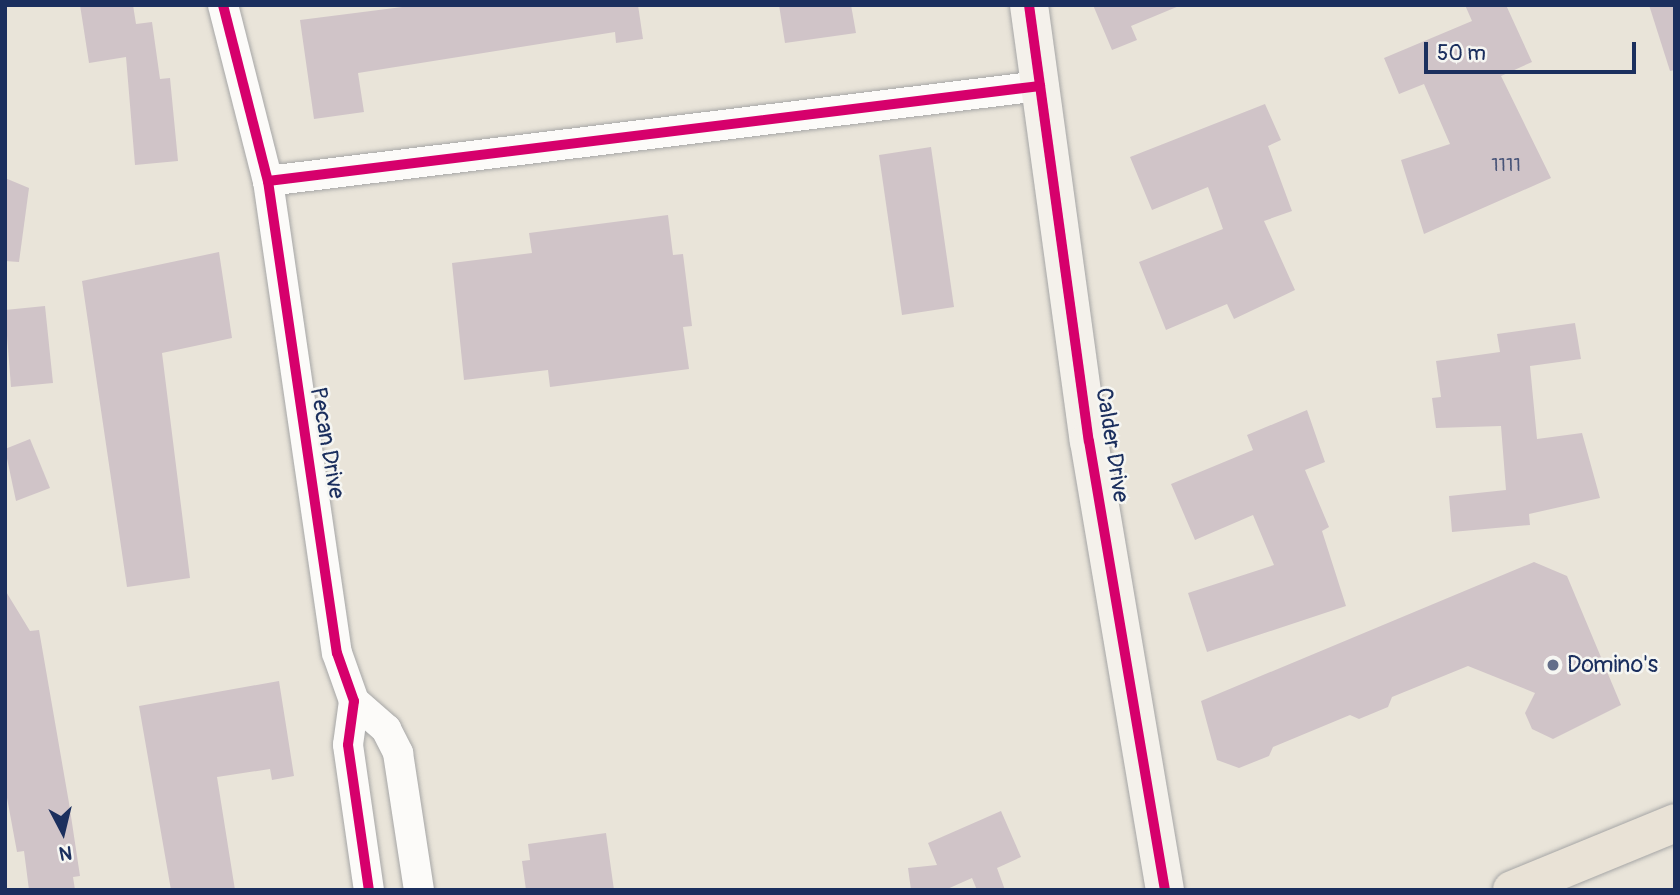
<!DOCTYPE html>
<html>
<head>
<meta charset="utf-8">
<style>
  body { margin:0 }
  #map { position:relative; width:1680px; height:895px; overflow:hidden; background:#e9e4d9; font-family:Pangolin,sans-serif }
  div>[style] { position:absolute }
  .building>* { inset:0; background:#d0c4c8 }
  .roads { filter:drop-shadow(0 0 2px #a6a6a6) drop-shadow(0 0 2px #a6a6a6) }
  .street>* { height:30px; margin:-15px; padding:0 15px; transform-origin:15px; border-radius:15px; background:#fcfbf9 }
  .secondary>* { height:38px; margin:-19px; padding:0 19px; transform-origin:19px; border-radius:19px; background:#f4f1eb }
  .primary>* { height:38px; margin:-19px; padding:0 19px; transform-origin:19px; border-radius:19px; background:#e9e2d6 }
  .cycleway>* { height:10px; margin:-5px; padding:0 5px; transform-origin:5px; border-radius:5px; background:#d6006c }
  .dots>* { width:19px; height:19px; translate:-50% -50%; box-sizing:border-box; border:4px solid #f6f6f2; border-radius:50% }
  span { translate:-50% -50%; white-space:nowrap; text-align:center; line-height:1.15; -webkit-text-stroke:5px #f6f6f2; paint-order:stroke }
  .number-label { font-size:19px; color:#485478 }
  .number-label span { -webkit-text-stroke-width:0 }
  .street-label { font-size:23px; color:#1b2f5e }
  .poi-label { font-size:23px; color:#1b2f5e }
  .left { translate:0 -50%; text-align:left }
  .frame { position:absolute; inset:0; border:7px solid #1b2f5e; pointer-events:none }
  .north { position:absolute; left:28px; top:797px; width:70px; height:70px; -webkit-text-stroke:5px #f6f6f2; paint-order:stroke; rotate:173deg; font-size:19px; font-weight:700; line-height:28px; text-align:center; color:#1b2f5e }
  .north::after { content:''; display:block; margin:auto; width:24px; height:32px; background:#1b2f5e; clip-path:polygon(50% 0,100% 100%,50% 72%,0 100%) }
  .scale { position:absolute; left:1424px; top:42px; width:212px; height:32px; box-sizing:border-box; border:4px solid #1b2f5e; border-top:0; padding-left:9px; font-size:21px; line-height:24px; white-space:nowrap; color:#1b2f5e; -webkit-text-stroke:5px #f6f6f2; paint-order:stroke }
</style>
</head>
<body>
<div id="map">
  <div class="building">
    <div style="clip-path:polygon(80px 5px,133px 5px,136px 24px,152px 22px,160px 79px,170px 78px,178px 161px,135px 165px,126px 57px,89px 63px)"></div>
    <div style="clip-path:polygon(418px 5px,638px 5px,643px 39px,616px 43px,615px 32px,358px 73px,364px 112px,314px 119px,300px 20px)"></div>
    <div style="clip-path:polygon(779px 5px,851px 5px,856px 33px,785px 43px)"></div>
    <div style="clip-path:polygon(1093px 5px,1179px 5px,1179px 6px,1131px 26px,1137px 40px,1112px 50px)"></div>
    <div style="clip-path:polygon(1465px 5px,1506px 5px,1532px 62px,1501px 76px,1551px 178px,1424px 234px,1401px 160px,1450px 144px,1424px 84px,1399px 94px,1384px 58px,1472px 21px)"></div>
    <div style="clip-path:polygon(1649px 5px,1675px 5px,1675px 70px,1670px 71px)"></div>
    <div style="clip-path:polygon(1265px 104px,1281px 140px,1268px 146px,1292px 211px,1264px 221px,1295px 290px,1234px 319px,1227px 304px,1166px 330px,1139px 262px,1223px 229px,1208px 187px,1152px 210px,1130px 157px)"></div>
    <div style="clip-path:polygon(931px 147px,954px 307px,902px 315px,879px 155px)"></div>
    <div style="clip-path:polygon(5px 178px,29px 188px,19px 262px,5px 261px)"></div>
    <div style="clip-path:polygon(668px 215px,673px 255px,683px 254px,692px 326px,683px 327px,689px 369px,550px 387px,548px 370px,464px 380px,452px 263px,532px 253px,529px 233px)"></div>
    <div style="clip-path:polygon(219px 252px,232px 338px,162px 353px,190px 578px,127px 587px,82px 281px)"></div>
    <div style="clip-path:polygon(45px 306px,53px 383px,11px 387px,5px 310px)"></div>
    <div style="clip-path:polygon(1575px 323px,1581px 359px,1530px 366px,1537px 439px,1582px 433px,1600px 498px,1529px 514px,1530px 525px,1452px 532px,1449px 496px,1506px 490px,1501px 426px,1436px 428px,1432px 398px,1441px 397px,1436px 361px,1500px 352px,1497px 334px)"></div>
    <div style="clip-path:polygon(1307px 410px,1325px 462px,1305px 470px,1329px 527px,1322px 531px,1346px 606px,1207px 652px,1188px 593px,1274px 565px,1253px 515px,1195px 540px,1171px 484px,1253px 450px,1247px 435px)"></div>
    <div style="clip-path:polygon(30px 439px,50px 488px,16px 501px,5px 449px)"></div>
    <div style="clip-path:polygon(1534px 562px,1567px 576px,1621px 705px,1553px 739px,1532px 729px,1525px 713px,1535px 693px,1468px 666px,1392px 697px,1388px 707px,1359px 719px,1350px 715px,1273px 747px,1269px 756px,1239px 768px,1217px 760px,1201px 701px)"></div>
    <div style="clip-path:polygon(5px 590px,30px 631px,39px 630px,69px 803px,80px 876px,73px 877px,75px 890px,29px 890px,24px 851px,17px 852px,5px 787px)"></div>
    <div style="clip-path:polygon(279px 681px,294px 776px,272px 780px,270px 769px,217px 777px,235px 890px,171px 890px,139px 706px)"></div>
    <div style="clip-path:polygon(1001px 811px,1021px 857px,997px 868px,1005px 890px,977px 890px,972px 878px,945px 890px,911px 890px,908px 868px,937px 865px,928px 843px)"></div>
    <div style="clip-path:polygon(606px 833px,614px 890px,526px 890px,522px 861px,530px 860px,528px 844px)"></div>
  </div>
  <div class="roads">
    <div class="street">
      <div style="left:223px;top:5px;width:182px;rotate:75.7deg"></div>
      <div style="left:268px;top:181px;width:477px;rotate:81.7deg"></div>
      <div style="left:337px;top:653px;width:51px;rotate:70.5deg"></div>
      <div style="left:354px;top:701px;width:44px;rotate:97.8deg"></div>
      <div style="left:348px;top:745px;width:147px;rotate:81.8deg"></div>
      <div style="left:268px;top:181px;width:778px;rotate:-7.02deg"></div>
      <div style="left:354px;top:701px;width:43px;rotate:41.2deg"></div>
      <div style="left:386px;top:729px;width:27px;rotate:63deg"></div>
      <div style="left:398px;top:753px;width:139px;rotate:81.3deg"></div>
    </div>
    <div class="secondary">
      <div style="left:1029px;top:5px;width:440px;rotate:82.2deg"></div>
      <div style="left:1089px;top:441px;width:455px;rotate:80.4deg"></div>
    </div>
    <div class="primary">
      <div style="left:1512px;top:890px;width:176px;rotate:-22.3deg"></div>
    </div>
  </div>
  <div class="cycleway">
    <div style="left:223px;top:5px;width:182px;rotate:75.7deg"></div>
    <div style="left:268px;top:181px;width:477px;rotate:81.7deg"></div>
    <div style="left:337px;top:653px;width:51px;rotate:70.5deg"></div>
    <div style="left:354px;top:701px;width:44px;rotate:97.8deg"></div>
    <div style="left:348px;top:745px;width:147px;rotate:81.8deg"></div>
    <div style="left:1029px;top:5px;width:440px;rotate:82.2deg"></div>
    <div style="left:1089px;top:441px;width:455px;rotate:80.4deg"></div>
    <div style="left:268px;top:181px;width:778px;rotate:-7.02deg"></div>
  </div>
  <div class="dots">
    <div style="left:1553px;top:665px;background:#636e89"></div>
  </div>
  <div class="number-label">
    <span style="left:1506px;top:166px">1111</span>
  </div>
  <div class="street-label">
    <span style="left:327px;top:443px;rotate:80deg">Pecan Drive</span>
    <span style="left:1112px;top:445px;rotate:81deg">Calder Drive</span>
  </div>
  <div class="poi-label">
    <span class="left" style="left:1567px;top:665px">Domino's</span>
  </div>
  <div class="frame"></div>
  <div class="north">N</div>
  <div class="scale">50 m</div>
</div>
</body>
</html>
